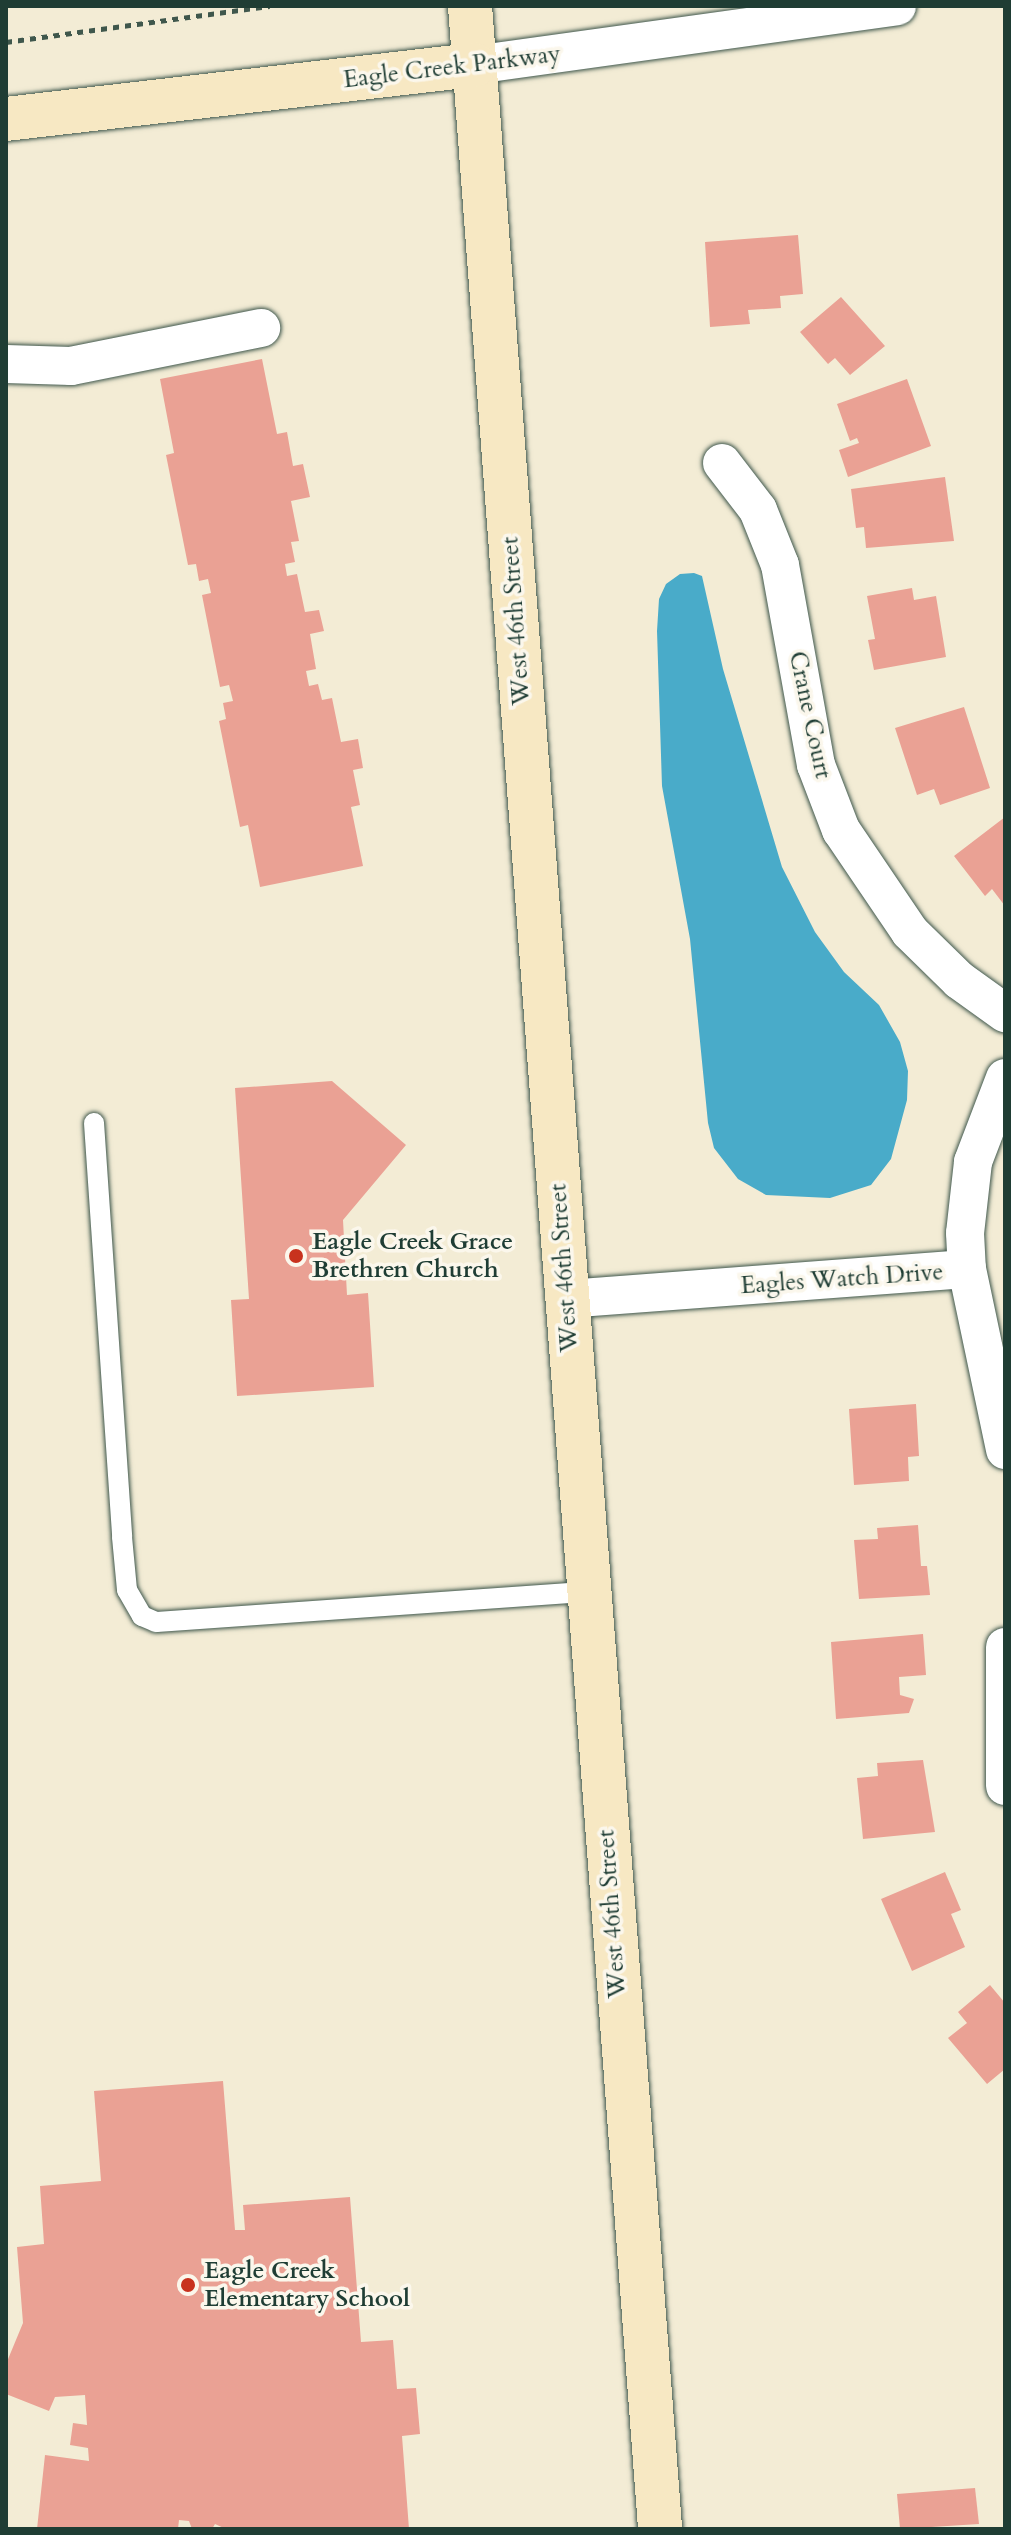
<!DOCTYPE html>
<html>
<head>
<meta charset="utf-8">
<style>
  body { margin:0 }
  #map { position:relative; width:1011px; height:2535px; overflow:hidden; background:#f3ecd5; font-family:Cardo,serif }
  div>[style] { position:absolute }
  .water>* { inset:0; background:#49abc9 }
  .building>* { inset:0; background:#eaa194 }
  .path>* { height:5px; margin-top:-2.5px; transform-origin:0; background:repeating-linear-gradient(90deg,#3f574c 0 6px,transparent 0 12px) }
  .roads { filter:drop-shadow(0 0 2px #3f574c) drop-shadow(0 0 2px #3f574c) }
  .lane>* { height:20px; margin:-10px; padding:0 10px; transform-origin:10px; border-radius:10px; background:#fff }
  .street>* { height:38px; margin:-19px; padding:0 19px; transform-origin:19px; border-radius:19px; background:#fff }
  .secondary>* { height:44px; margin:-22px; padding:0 22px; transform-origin:22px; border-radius:22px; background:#f7e8c3 }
  .dots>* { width:22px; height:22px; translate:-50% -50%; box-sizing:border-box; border:4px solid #fbf7ec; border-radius:50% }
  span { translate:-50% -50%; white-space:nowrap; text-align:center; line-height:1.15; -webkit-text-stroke:7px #fbf7ec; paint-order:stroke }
  .street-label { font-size:24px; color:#1f3d34 }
  .poi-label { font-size:24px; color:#1f3d34; font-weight:700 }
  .left { translate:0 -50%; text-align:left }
  .frame { position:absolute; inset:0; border:8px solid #1f3d34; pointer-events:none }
</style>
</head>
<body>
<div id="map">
  <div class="water">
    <div style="clip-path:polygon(694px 573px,702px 576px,723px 669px,782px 867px,815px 932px,844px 972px,879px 1005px,900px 1042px,908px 1071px,907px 1100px,891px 1159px,871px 1185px,830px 1198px,766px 1195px,738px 1179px,714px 1148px,708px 1123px,690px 939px,662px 786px,657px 631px,659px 599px,666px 584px,680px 574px)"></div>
  </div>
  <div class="building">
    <div style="clip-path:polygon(798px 235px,803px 294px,780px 296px,781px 308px,748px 310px,750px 324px,710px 327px,705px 242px)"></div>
    <div style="clip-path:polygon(841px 297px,885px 346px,850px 375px,835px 358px,828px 364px,800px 332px)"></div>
    <div style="clip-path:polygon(262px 359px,277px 434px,287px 432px,293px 466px,303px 464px,310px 497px,291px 501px,299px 541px,291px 542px,295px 562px,285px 564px,287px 576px,297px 574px,305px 612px,319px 610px,324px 631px,310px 634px,316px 669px,306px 671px,309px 686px,318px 684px,322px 700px,332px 698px,341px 742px,358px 739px,363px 768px,353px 770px,360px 805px,351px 807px,363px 866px,260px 887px,248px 825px,240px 827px,219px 721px,226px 719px,223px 703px,233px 701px,229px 685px,220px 687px,202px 595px,211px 593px,208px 579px,199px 581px,196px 564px,188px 565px,166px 455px,174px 453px,160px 379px)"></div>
    <div style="clip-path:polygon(907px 379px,931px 446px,848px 477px,839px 450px,859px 443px,857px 438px,850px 441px,837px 404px)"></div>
    <div style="clip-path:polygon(945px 477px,954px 541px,866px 548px,864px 527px,856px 528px,851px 489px)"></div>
    <div style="clip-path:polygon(912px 588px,914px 600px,936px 596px,946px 657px,874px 670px,868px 640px,875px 639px,867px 596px)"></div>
    <div style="clip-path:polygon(964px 707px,990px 788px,940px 805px,934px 789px,917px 795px,895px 728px)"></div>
    <div style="clip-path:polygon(1005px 817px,1005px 906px,992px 889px,985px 896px,954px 856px)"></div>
    <div style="clip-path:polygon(332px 1081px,406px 1145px,343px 1220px,347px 1295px,368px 1293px,374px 1387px,237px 1396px,231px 1300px,249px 1299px,235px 1088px)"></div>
    <div style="clip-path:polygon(916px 1404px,919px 1456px,908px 1457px,909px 1481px,854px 1485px,849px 1409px)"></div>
    <div style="clip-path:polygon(918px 1525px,921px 1566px,927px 1566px,930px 1595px,859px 1599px,854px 1540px,878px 1539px,877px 1528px)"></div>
    <div style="clip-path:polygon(923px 1634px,926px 1675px,899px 1677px,900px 1695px,914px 1699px,909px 1713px,836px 1719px,831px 1642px)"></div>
    <div style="clip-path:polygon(923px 1760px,935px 1832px,863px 1839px,857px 1778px,878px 1776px,877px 1763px)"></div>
    <div style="clip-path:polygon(945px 1872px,961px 1910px,951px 1914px,965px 1947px,912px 1971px,881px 1899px)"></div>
    <div style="clip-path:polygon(990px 1985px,1005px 2003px,1005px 2069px,987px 2084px,948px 2038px,967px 2023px,958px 2012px)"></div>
    <div style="clip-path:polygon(223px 2081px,235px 2230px,245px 2230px,243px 2205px,350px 2197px,361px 2342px,393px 2340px,397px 2389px,416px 2388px,420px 2434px,402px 2436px,409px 2529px,226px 2529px,215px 2524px,212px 2529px,192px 2529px,189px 2521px,179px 2520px,178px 2529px,37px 2529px,45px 2455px,89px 2461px,88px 2448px,70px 2445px,73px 2423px,87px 2425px,85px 2395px,55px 2397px,49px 2411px,6px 2394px,6px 2364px,23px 2323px,17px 2247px,44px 2244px,40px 2186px,101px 2181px,94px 2091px)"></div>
    <div style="clip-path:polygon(975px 2488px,979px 2524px,900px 2529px,897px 2494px)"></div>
  </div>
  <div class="path">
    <div style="left:6px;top:42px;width:266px;rotate:-7.8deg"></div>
  </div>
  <div class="roads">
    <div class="lane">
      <div style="left:94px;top:1123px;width:415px;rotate:86.1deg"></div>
      <div style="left:122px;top:1537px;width:53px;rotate:84.6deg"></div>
      <div style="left:127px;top:1590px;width:30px;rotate:60deg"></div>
      <div style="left:142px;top:1616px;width:15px;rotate:23deg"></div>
      <div style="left:156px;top:1622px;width:433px;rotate:-4deg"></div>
    </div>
    <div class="street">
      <div style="left:474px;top:65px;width:427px;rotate:-7.9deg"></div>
      <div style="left:6px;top:364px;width:65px;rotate:1.8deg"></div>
      <div style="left:71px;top:366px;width:194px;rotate:-11.3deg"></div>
      <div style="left:722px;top:463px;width:59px;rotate:52.5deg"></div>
      <div style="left:758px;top:510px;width:59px;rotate:68.2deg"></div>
      <div style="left:780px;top:565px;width:203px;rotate:79.8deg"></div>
      <div style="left:816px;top:765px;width:70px;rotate:69deg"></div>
      <div style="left:841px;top:830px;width:123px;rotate:55.9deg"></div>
      <div style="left:910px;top:932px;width:69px;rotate:44.4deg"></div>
      <div style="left:959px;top:980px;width:57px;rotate:35.7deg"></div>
      <div style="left:1005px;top:1078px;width:90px;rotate:110.9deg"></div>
      <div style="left:973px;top:1162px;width:71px;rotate:96.4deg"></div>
      <div style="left:965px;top:1233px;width:36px;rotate:87deg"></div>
      <div style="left:967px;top:1269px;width:185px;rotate:78.1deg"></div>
      <div style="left:567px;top:1299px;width:401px;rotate:-4.3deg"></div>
      <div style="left:1005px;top:1647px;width:139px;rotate:90deg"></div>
    </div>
    <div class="secondary">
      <div style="left:470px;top:6px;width:2530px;rotate:85.69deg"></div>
      <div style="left:6px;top:119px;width:471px;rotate:-6.6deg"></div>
    </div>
  </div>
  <div class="dots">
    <div style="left:296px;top:1256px;background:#c8321e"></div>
    <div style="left:188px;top:2285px;background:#c8321e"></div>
  </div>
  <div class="street-label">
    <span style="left:452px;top:67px;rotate:-7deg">Eagle Creek Parkway</span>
    <span style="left:516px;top:621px;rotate:-94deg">West 46th Street</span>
    <span style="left:810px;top:715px;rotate:78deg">Crane Court</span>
    <span style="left:564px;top:1268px;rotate:-94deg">West 46th Street</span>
    <span style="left:842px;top:1279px;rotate:-4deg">Eagles Watch Drive</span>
    <span style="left:612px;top:1914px;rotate:-94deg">West 46th Street</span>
  </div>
  <div class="poi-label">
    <span class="left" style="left:312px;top:1256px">Eagle Creek Grace<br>Brethren Church</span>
    <span class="left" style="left:204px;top:2285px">Eagle Creek<br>Elementary School</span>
  </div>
  <div class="frame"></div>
</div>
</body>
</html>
